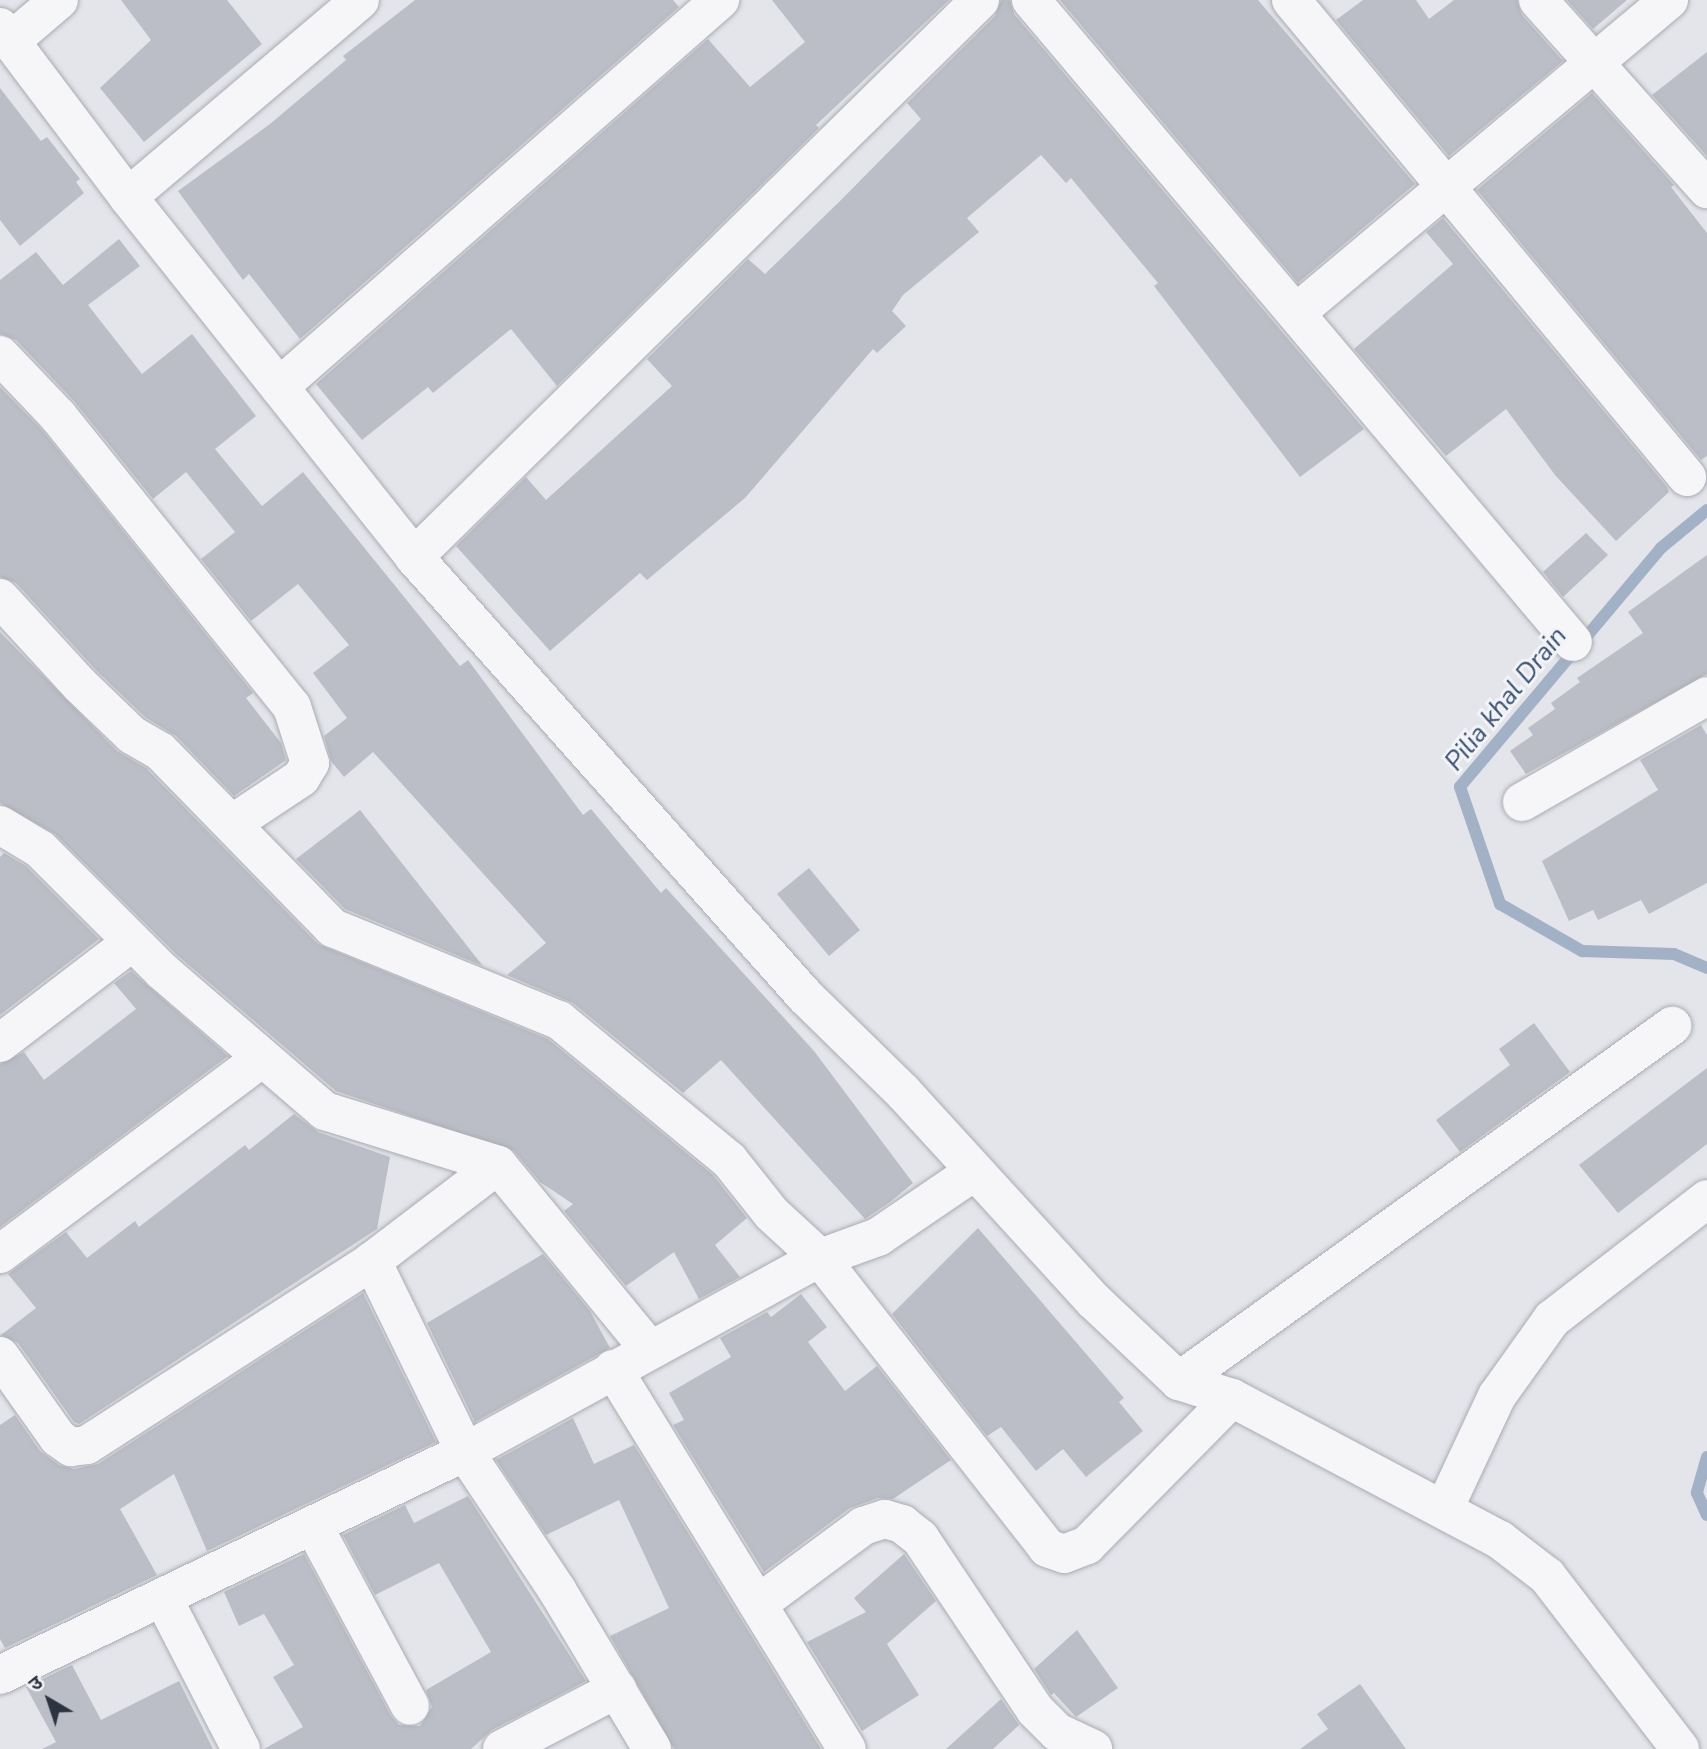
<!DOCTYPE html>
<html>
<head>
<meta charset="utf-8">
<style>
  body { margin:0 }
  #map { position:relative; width:1707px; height:1749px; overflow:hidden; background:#e3e5ea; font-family:"Nunito Sans","Noto Sans Devanagari",sans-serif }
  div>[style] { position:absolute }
  .stream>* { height:12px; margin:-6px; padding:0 6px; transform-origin:6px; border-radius:6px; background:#a2b1c6 }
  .building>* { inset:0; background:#bbbec6 }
  .roads { filter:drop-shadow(0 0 2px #a9acb4) drop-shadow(0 0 2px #a9acb4) }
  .minor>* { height:38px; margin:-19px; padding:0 19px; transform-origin:19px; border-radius:19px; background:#f6f6f8 }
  span { translate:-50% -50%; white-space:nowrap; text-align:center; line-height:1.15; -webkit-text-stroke:6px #f3f4f7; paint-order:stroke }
  .water-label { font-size:26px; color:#3a4f71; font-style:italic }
  .north { position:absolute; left:14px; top:1665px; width:70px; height:70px; -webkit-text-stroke:5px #f3f4f7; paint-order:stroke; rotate:321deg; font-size:19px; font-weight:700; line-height:28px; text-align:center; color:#2d3341 }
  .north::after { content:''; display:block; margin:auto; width:24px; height:32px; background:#2d3341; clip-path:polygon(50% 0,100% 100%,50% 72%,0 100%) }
</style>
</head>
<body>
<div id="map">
  <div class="stream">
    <div style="left:1707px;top:510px;width:60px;rotate:140.4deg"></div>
    <div style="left:1661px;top:548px;width:312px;rotate:130.1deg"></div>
    <div style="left:1460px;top:787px;width:124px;rotate:71.1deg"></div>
    <div style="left:1500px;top:904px;width:95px;rotate:29.8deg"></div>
    <div style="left:1582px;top:951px;width:92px;rotate:1.9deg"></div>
    <div style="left:1674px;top:954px;width:36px;rotate:23deg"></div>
    <div style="left:1707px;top:1457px;width:37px;rotate:106deg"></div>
    <div style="left:1697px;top:1493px;width:24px;rotate:66deg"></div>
  </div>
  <div class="building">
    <div style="clip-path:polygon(121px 0,227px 0,262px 44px,144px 142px,100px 88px,151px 40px)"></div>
    <div style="clip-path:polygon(415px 0,673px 0,679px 7px,300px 339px,249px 274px,243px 280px,178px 191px,270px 124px,346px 60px,343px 56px)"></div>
    <div style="clip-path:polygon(772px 0,949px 0,816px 125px,819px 128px,557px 386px,511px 329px,433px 393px,428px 387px,362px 440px,316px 384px,708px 39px,750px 87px,805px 42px)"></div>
    <div style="clip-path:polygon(1001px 0,1010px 0,1014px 14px,1364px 429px,1300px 477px,1154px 286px,1158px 283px,1071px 178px,1066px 183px,1041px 155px,967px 218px,979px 232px,903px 295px,892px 311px,906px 326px,877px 353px,873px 349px,745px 498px,647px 580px,640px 573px,550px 651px,456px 546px,526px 477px,546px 500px,672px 386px,647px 359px,748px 259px,765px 274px,841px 200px,921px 119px,907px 103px,995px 16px)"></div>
    <div style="clip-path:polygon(1060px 0,1258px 0,1415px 184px,1298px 283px)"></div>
    <div style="clip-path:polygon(1363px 0,1416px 0,1429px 19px,1454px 0,1517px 0,1522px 15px,1563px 61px,1449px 156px,1336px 20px)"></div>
    <div style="clip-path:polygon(1567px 0,1627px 0,1593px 29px)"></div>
    <div style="clip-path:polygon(1707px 52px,1707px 156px,1652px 95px)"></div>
    <div style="clip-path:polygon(0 88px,41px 141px,47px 137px,80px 179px,76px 182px,84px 193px,20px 246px,0 220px)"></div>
    <div style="clip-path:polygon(1592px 93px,1674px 185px,1671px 187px,1707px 233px,1707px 456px,1701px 460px,1477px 190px)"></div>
    <div style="clip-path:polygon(1443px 218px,1667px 487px,1669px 492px,1616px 541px,1555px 475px,1506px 409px,1446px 456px,1354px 349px,1453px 264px,1426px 232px)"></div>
    <div style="clip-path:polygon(119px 239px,140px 266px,88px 305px,142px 374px,192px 334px,256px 416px,215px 449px,262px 506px,303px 472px,460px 666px,468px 660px,583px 815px,591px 809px,661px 893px,666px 888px,814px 1051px,913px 1183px,890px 1202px,865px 1219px,721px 1060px,683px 1093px,573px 1003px,507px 975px,546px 943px,373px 752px,344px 777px,331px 761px,324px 736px,347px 718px,313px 673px,349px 645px,298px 584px,251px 621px,201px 559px,235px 532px,186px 472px,153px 499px,74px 401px,16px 340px,0 334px,0 280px,36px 252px,63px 285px)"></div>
    <div style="clip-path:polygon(0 387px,42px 430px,253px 693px,246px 698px,281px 743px,286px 760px,234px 796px,176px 736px,145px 717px,96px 670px,16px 583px,0 577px)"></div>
    <div style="clip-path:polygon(1586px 533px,1608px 555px,1563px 597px,1543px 572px)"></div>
    <div style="clip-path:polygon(1707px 555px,1707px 674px,1526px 774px,1510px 751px,1533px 735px,1528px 728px,1555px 709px,1551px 703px,1580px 682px,1577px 678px,1643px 633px,1628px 612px)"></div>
    <div style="clip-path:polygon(0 632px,117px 751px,146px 768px,318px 944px,548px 1039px,713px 1175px,747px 1218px,715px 1245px,740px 1277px,699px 1299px,674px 1252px,626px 1286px,564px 1211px,573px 1204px,540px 1182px,514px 1151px,336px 1091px,177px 955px,55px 834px,0 803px)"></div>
    <div style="clip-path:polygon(1701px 725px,1707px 735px,1707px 883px,1649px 914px,1641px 900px,1598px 920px,1593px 910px,1569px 921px,1542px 861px,1658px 790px,1640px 760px)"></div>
    <div style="clip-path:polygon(360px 810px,483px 966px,345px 909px,296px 859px)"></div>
    <div style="clip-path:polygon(4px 853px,26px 866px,99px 939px,0 1015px,0 857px)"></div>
    <div style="clip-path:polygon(809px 868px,860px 930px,829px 956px,777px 894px)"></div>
    <div style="clip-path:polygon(131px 971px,228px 1056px,0 1227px,0 1064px,24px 1052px,44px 1080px,136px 1009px,114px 983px)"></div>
    <div style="clip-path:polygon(1534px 1023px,1570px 1072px,1460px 1152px,1436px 1120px,1510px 1065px,1499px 1049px)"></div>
    <div style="clip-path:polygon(1707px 1068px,1707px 1144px,1618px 1213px,1579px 1165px)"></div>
    <div style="clip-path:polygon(294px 1114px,318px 1132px,390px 1157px,377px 1229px,79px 1424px,74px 1422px,18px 1343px,1px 1335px,36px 1308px,8px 1274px,66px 1232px,87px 1258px,135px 1221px,139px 1227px,245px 1145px,249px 1150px)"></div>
    <div style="clip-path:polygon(978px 1228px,1124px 1398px,1119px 1402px,1143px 1431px,1086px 1477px,1063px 1449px,1036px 1471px,1001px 1427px,987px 1436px,892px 1314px)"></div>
    <div style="clip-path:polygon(543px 1254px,590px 1311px,610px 1348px,475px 1422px,427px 1323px)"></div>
    <div style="clip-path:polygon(363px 1293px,436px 1442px,207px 1551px,174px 1474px,120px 1509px,157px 1575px,5px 1648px,0 1639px,0 1425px,15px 1415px,40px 1451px,59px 1465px,74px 1469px,98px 1464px)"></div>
    <div style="clip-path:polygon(801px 1294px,827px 1327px,808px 1342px,845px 1391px,877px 1366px,951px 1460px,893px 1499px,878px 1498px,850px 1508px,764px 1572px,673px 1425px,684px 1420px,669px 1393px,731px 1357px,720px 1338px,767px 1312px,771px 1317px)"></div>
    <div style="clip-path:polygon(573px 1418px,594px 1464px,634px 1445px,821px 1749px,674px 1749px,610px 1636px,669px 1608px,619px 1500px,546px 1535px,496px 1460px)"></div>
    <div style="clip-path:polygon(468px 1496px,586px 1681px,492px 1730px,471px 1749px,264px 1749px,303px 1727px,273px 1677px,294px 1665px,264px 1614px,239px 1626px,224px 1592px,304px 1554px,391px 1716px,399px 1725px,420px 1726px,432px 1707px,426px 1690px,491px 1652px,439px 1563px,375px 1595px,343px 1535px,405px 1505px,414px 1523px)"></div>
    <div style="clip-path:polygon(904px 1554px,936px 1601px,887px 1644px,919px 1695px,862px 1731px,807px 1642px,866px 1612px,854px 1598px)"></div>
    <div style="clip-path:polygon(1077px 1630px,1118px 1688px,1076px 1717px,1054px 1693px,1051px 1695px,1034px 1669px)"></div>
    <div style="clip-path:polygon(72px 1665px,101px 1720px,179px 1681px,213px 1749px,42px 1749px,56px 1742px,26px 1687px)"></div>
    <div style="clip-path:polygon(1360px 1684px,1406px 1749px,1300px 1749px,1328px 1729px,1317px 1714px)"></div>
    <div style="clip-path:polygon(1001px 1699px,1019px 1725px,993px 1749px,946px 1749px)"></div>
  </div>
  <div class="roads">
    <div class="minor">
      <div style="left:1031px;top:0;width:840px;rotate:49.83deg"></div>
      <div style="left:1291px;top:0;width:620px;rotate:50.3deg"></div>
      <div style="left:1538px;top:0;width:254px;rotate:48.2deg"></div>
      <div style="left:0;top:27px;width:213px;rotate:53deg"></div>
      <div style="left:128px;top:197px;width:460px;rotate:51.5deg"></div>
      <div style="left:414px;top:557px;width:588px;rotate:48.31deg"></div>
      <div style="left:805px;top:996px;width:137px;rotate:44.4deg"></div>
      <div style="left:903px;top:1092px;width:283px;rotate:47.6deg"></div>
      <div style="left:1094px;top:1301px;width:117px;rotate:43.3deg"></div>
      <div style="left:1179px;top:1381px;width:56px;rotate:17.8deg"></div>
      <div style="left:1232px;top:1398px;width:303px;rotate:27.9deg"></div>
      <div style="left:1500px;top:1540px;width:59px;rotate:37.5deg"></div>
      <div style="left:1547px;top:1576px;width:218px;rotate:52.4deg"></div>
      <div style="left:11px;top:41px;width:63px;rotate:-40.5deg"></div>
      <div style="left:128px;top:197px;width:304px;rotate:-40.3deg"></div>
      <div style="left:1296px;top:313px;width:487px;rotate:-40deg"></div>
      <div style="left:0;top:355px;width:84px;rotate:46.4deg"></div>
      <div style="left:58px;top:416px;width:373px;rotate:51.2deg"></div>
      <div style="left:292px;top:707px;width:59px;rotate:72.2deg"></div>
      <div style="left:310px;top:763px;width:17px;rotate:121deg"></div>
      <div style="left:301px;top:778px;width:82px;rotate:146.5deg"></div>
      <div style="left:279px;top:387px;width:587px;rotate:-41.27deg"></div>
      <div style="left:414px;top:557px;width:794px;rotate:-44.54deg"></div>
      <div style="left:0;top:598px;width:118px;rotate:47.4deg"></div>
      <div style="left:80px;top:685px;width:72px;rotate:43.9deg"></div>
      <div style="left:132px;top:735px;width:32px;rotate:30deg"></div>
      <div style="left:160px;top:751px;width:248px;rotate:45.7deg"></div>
      <div style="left:333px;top:928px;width:244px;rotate:22.2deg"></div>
      <div style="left:559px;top:1020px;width:220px;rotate:39.5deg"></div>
      <div style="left:729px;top:1160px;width:69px;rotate:51.5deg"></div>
      <div style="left:772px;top:1214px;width:65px;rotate:42.5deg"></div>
      <div style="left:820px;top:1258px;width:368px;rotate:51.9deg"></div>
      <div style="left:1047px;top:1548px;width:18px;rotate:19deg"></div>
      <div style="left:1064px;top:1554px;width:25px;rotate:-21deg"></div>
      <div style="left:1087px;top:1545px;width:206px;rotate:-45.4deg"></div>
      <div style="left:1522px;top:802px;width:213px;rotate:-29.8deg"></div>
      <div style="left:0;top:825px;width:47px;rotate:31deg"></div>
      <div style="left:40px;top:849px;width:173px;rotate:45deg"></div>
      <div style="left:162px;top:971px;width:215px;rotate:40.7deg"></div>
      <div style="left:325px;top:1111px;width:181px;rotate:17.3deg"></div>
      <div style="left:498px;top:1165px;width:238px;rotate:50.6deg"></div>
      <div style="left:0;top:1043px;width:166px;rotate:-37.4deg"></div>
      <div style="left:0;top:1254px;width:326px;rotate:-36.8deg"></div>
      <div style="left:372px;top:1261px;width:212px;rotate:64deg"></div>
      <div style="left:465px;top:1452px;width:166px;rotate:56.3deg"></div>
      <div style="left:557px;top:1590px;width:185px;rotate:59.1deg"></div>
      <div style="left:0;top:1356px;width:100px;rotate:54.7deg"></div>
      <div style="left:58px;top:1438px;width:16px;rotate:35deg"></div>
      <div style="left:71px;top:1447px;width:16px;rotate:-7deg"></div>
      <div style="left:87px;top:1445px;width:339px;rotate:-32.8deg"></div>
      <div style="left:372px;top:1261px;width:158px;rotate:-37.3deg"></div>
      <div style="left:613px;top:1369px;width:446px;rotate:58.4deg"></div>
      <div style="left:1179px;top:1381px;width:608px;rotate:-35.76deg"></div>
      <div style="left:1444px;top:1509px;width:125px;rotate:-64.9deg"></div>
      <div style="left:1497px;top:1396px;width:95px;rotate:-54.5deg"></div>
      <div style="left:1552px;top:1319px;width:196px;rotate:-37.7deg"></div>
      <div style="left:313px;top:1525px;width:205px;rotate:61.8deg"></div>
      <div style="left:163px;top:1598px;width:170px;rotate:62.7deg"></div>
      <div style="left:758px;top:1604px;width:131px;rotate:-36.6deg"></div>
      <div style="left:863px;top:1526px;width:23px;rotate:-18deg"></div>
      <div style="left:885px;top:1519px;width:18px;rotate:16deg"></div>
      <div style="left:902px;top:1524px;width:23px;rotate:38deg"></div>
      <div style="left:920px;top:1538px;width:207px;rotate:56.2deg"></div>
      <div style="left:1035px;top:1710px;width:31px;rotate:45deg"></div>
      <div style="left:1057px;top:1732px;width:40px;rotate:25deg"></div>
      <div style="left:0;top:1675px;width:516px;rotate:-25.62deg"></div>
      <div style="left:465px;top:1452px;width:405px;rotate:-28.7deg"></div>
      <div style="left:820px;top:1258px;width:62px;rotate:-19.9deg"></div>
      <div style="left:878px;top:1237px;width:117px;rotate:-34.2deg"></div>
      <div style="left:502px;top:1749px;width:130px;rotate:-27.6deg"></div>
    </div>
  </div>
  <div class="water-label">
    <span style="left:1506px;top:699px;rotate:-51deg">Pilia khal Drain</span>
  </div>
  <div class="north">उ</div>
</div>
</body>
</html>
